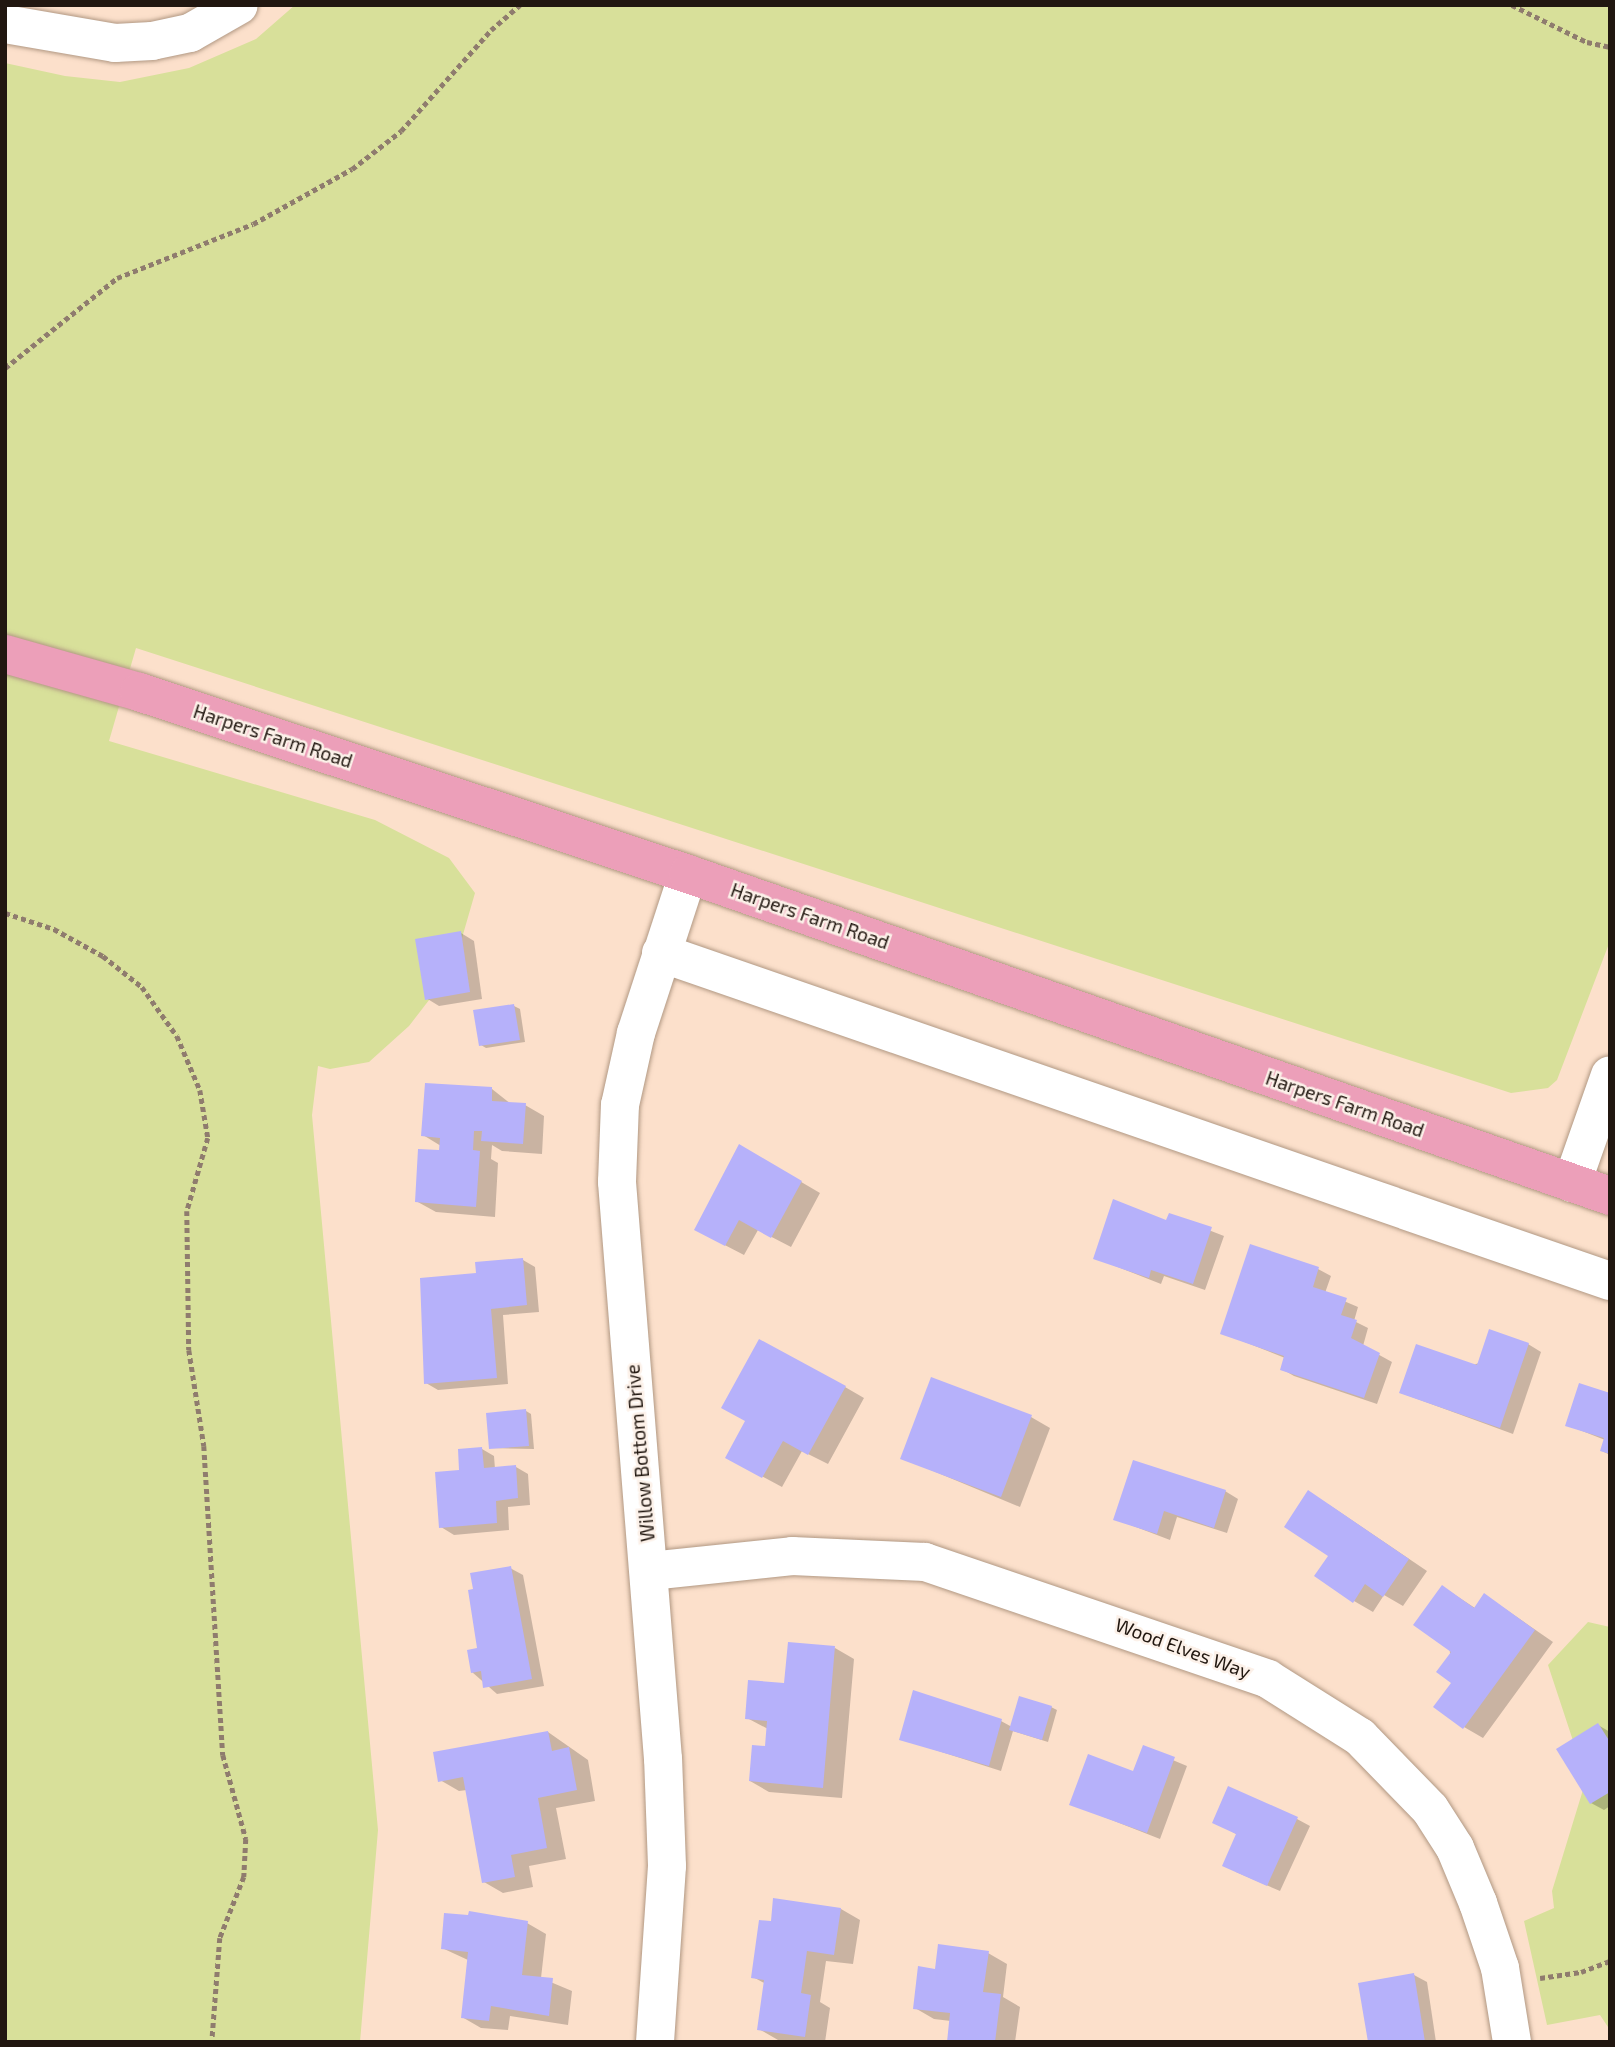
<!DOCTYPE html>
<html>
<head>
<meta charset="utf-8">
<style>
  body { margin:0 }
  #map { position:relative; width:1615px; height:2047px; overflow:hidden; background:#fce0cb; font-family:"Exo 2",sans-serif }
  div>[style] { position:absolute }
  .green>* { inset:0; background:#d8e09a }
  .shadow>* { inset:0; background:#0003 }
  .building>* { inset:0; background:#b6b1fa }
  .path>* { height:4.5px; margin-top:-2.25px; transform-origin:0; background:repeating-linear-gradient(90deg,#8f7c6e 0 5px,transparent 0 8.5px) }
  .roads { filter:drop-shadow(0 0 2px #b19883) drop-shadow(0 0 2px #b19883) }
  .minor>* { height:38px; margin:-19px; padding:0 19px; transform-origin:19px; border-radius:19px; background:#fff }
  .major>* { height:38px; margin:-19px; padding:0 19px; transform-origin:19px; border-radius:19px; background:#ec9fb9 }
  span { translate:-50% -50%; white-space:nowrap; text-align:center; line-height:1.15; -webkit-text-stroke:5px #fcf1e9; paint-order:stroke }
  .street-label { font-size:19px; color:#211710 }
  .frame { position:absolute; inset:0; border:7px solid #211710; pointer-events:none }
</style>
</head>
<body>
<div id="map">
  <div class="green">
    <div style="clip-path:polygon(295px 5px,1610px 5px,1610px 941px,1557px 1080px,1548px 1088px,1511px 1093px,136px 648px,109px 741px,375px 820px,449px 858px,475px 893px,453px 969px,409px 1026px,369px 1062px,330px 1069px,318px 1066px,312px 1115px,378px 1830px,360px 2042px,5px 2042px,5px 63px,65px 76px,120px 82px,189px 68px,256px 39px)"></div>
    <div style="clip-path:polygon(1588px 1622px,1610px 1627px,1610px 2030px,1600px 2015px,1547px 2025px,1524px 1921px,1554px 1908px,1552px 1891px,1586px 1780px,1548px 1665px)"></div>
  </div>
  <div class="shadow">
    <div style="clip-path:polygon(461px 933px,474px 941px,482px 999px,439px 1006px,426px 998px)"></div>
    <div style="clip-path:polygon(514px 1006px,520px 1009px,525px 1042px,486px 1048px,481px 1045px)"></div>
    <div style="clip-path:polygon(492px 1089px,511px 1104px,525px 1105px,544px 1116px,542px 1154px,502px 1151px,492px 1145px,491px 1159px,498px 1163px,495px 1217px,436px 1212px,416px 1201px,441px 1152px,441px 1146px,423px 1135px)"></div>
    <div style="clip-path:polygon(740px 1146px,820px 1193px,791px 1247px,758px 1230px,744px 1255px,715px 1240px)"></div>
    <div style="clip-path:polygon(1170px 1215px,1224px 1236px,1205px 1290px,1164px 1276px,1161px 1284px,1095px 1258px,1167px 1222px)"></div>
    <div style="clip-path:polygon(523px 1260px,535px 1267px,539px 1312px,503px 1315px,508px 1384px,438px 1390px,426px 1383px,478px 1275px)"></div>
    <div style="clip-path:polygon(1318px 1269px,1331px 1276px,1325px 1293px,1358px 1307px,1354px 1321px,1368px 1328px,1363px 1346px,1392px 1362px,1377px 1404px,1294px 1376px,1282px 1369px,1285px 1358px,1222px 1333px)"></div>
    <div style="clip-path:polygon(1528px 1344px,1541px 1352px,1513px 1434px,1401px 1393px)"></div>
    <div style="clip-path:polygon(845px 1387px,864px 1398px,828px 1464px,802px 1451px,782px 1487px,747px 1468px,747px 1421px)"></div>
    <div style="clip-path:polygon(1610px 1395px,1610px 1455px,1602px 1451px,1605px 1440px,1567px 1425px)"></div>
    <div style="clip-path:polygon(526px 1411px,531px 1414px,534px 1449px,491px 1448px)"></div>
    <div style="clip-path:polygon(1031px 1417px,1050px 1428px,1020px 1507px,902px 1458px)"></div>
    <div style="clip-path:polygon(482px 1449px,494px 1456px,495px 1469px,516px 1467px,528px 1474px,530px 1505px,508px 1507px,509px 1530px,454px 1535px,441px 1527px,461px 1472px)"></div>
    <div style="clip-path:polygon(1225px 1491px,1238px 1499px,1227px 1533px,1177px 1517px,1170px 1540px,1115px 1519px)"></div>
    <div style="clip-path:polygon(1328px 1504px,1427px 1571px,1403px 1606px,1384px 1595px,1373px 1612px,1354px 1601px,1330px 1556px)"></div>
    <div style="clip-path:polygon(510px 1568px,523px 1575px,544px 1686px,497px 1694px,472px 1672px)"></div>
    <div style="clip-path:polygon(1443px 1587px,1475px 1608px,1485px 1595px,1553px 1642px,1483px 1738px,1464px 1727px,1453px 1682px)"></div>
    <div style="clip-path:polygon(835px 1648px,854px 1659px,842px 1798px,769px 1792px,750px 1781px,767px 1748px,768px 1729px,747px 1718px)"></div>
    <div style="clip-path:polygon(1051px 1707px,1057px 1710px,1048px 1742px,1013px 1731px,1001px 1771px,901px 1739px,1001px 1721px,1012px 1727px)"></div>
    <div style="clip-path:polygon(1598px 1725px,1610px 1732px,1610px 1806px,1604px 1810px,1591px 1803px)"></div>
    <div style="clip-path:polygon(548px 1732px,588px 1760px,595px 1801px,556px 1808px,566px 1859px,529px 1866px,533px 1887px,503px 1893px,484px 1882px,467px 1790px,459px 1791px,440px 1780px)"></div>
    <div style="clip-path:polygon(1144px 1748px,1187px 1766px,1160px 1839px,1071px 1804px,1134px 1773px)"></div>
    <div style="clip-path:polygon(1297px 1819px,1310px 1826px,1280px 1891px,1236px 1872px,1238px 1835px,1214px 1822px)"></div>
    <div style="clip-path:polygon(841px 1909px,860px 1920px,853px 1964px,826px 1961px,820px 2002px,830px 2008px,825px 2042px,778px 2040px,759px 2029px,766px 1984px,753px 1977px,772px 1923px)"></div>
    <div style="clip-path:polygon(470px 1917px,527px 1923px,546px 1934px,541px 1978px,572px 1991px,568px 2025px,510px 2016px,508px 2030px,481px 2028px,462px 2017px,468px 1960px,442px 1948px)"></div>
    <div style="clip-path:polygon(988px 1953px,1007px 1964px,1003px 1997px,1020px 2007px,1015px 2042px,949px 2042px,951px 2021px,934px 2019px,915px 2008px,937px 1971px)"></div>
    <div style="clip-path:polygon(1414px 1975px,1427px 1982px,1436px 2042px,1369px 2042px)"></div>
  </div>
  <div class="building">
    <div style="clip-path:polygon(461px 931px,470px 992px,425px 1000px,415px 939px)"></div>
    <div style="clip-path:polygon(514px 1004px,520px 1040px,479px 1046px,473px 1010px)"></div>
    <div style="clip-path:polygon(425px 1083px,492px 1087px,492px 1101px,526px 1103px,523px 1144px,481px 1141px,482px 1131px,474px 1131px,473px 1150px,480px 1151px,476px 1207px,415px 1202px,418px 1149px,439px 1150px,440px 1138px,421px 1136px)"></div>
    <div style="clip-path:polygon(739px 1144px,802px 1181px,771px 1238px,739px 1220px,725px 1246px,694px 1230px)"></div>
    <div style="clip-path:polygon(1113px 1199px,1166px 1220px,1169px 1213px,1212px 1227px,1193px 1284px,1151px 1270px,1149px 1278px,1093px 1259px)"></div>
    <div style="clip-path:polygon(1250px 1244px,1319px 1267px,1313px 1287px,1347px 1298px,1341px 1315px,1357px 1320px,1351px 1338px,1380px 1353px,1364px 1398px,1280px 1370px,1284px 1356px,1220px 1334px)"></div>
    <div style="clip-path:polygon(523px 1258px,527px 1305px,491px 1309px,497px 1378px,424px 1384px,420px 1278px,476px 1273px,475px 1262px)"></div>
    <div style="clip-path:polygon(1489px 1329px,1529px 1343px,1500px 1428px,1399px 1393px,1416px 1344px,1477px 1365px)"></div>
    <div style="clip-path:polygon(759px 1339px,846px 1386px,808px 1455px,783px 1441px,762px 1478px,725px 1458px,745px 1421px,721px 1408px)"></div>
    <div style="clip-path:polygon(931px 1377px,1032px 1415px,1001px 1497px,900px 1459px)"></div>
    <div style="clip-path:polygon(1579px 1383px,1610px 1393px,1610px 1454px,1600px 1451px,1604px 1438px,1565px 1426px)"></div>
    <div style="clip-path:polygon(526px 1409px,529px 1446px,489px 1449px,486px 1413px)"></div>
    <div style="clip-path:polygon(482px 1447px,484px 1468px,516px 1465px,518px 1498px,496px 1501px,497px 1523px,439px 1528px,435px 1472px,459px 1470px,458px 1449px)"></div>
    <div style="clip-path:polygon(1133px 1460px,1226px 1490px,1214px 1528px,1164px 1511px,1157px 1534px,1113px 1520px)"></div>
    <div style="clip-path:polygon(1308px 1490px,1409px 1559px,1383px 1597px,1365px 1584px,1353px 1603px,1314px 1576px,1328px 1556px,1284px 1527px)"></div>
    <div style="clip-path:polygon(511px 1566px,532px 1679px,483px 1688px,481px 1671px,471px 1673px,467px 1650px,477px 1648px,468px 1590px,473px 1589px,470px 1573px)"></div>
    <div style="clip-path:polygon(1442px 1585px,1474px 1608px,1484px 1593px,1535px 1630px,1463px 1729px,1433px 1707px,1451px 1683px,1436px 1672px,1451px 1652px,1413px 1625px)"></div>
    <div style="clip-path:polygon(788px 1642px,835px 1646px,823px 1788px,749px 1781px,752px 1745px,765px 1746px,767px 1721px,745px 1719px,748px 1680px,784px 1683px)"></div>
    <div style="clip-path:polygon(913px 1690px,1002px 1719px,989px 1766px,899px 1740px)"></div>
    <div style="clip-path:polygon(1019px 1696px,1052px 1706px,1042px 1740px,1009px 1730px)"></div>
    <div style="clip-path:polygon(1598px 1723px,1610px 1742px,1610px 1792px,1590px 1804px,1556px 1749px)"></div>
    <div style="clip-path:polygon(548px 1731px,552px 1751px,569px 1747px,577px 1790px,538px 1798px,547px 1848px,511px 1855px,515px 1877px,482px 1883px,463px 1777px,438px 1782px,433px 1752px)"></div>
    <div style="clip-path:polygon(1143px 1745px,1175px 1757px,1147px 1833px,1069px 1805px,1088px 1754px,1133px 1771px)"></div>
    <div style="clip-path:polygon(1228px 1786px,1298px 1817px,1267px 1886px,1222px 1866px,1236px 1834px,1212px 1823px)"></div>
    <div style="clip-path:polygon(773px 1898px,841px 1908px,834px 1955px,807px 1951px,801px 1993px,811px 1995px,805px 2037px,757px 2030px,764px 1980px,751px 1978px,759px 1920px,771px 1921px)"></div>
    <div style="clip-path:polygon(469px 1911px,528px 1921px,522px 1975px,553px 1978px,549px 2016px,491px 2006px,489px 2021px,461px 2018px,468px 1952px,441px 1949px,444px 1913px,468px 1915px)"></div>
    <div style="clip-path:polygon(938px 1944px,989px 1951px,983px 1992px,1001px 1994px,995px 2042px,947px 2042px,950px 2013px,913px 2009px,918px 1966px,935px 1969px)"></div>
    <div style="clip-path:polygon(1414px 1973px,1425px 2042px,1368px 2042px,1358px 1983px)"></div>
  </div>
  <div class="path">
    <div style="left:1512px;top:5px;width:84px;rotate:26.3deg"></div>
    <div style="left:1587px;top:42px;width:24px;rotate:12deg"></div>
    <div style="left:5px;top:368px;width:144px;rotate:-38.8deg"></div>
    <div style="left:117px;top:278px;width:146px;rotate:-21.7deg"></div>
    <div style="left:253px;top:224px;width:113px;rotate:-29.1deg"></div>
    <div style="left:352px;top:169px;width:62px;rotate:-37.8deg"></div>
    <div style="left:401px;top:131px;width:135px;rotate:-48.3deg"></div>
    <div style="left:491px;top:30px;width:38px;rotate:-41deg"></div>
    <div style="left:5px;top:913px;width:52px;rotate:18.1deg"></div>
    <div style="left:54px;top:929px;width:56px;rotate:28.9deg"></div>
    <div style="left:103px;top:956px;width:50px;rotate:38.5deg"></div>
    <div style="left:142px;top:987px;width:60px;rotate:54.5deg"></div>
    <div style="left:177px;top:1036px;width:59px;rotate:66.9deg"></div>
    <div style="left:200px;top:1090px;width:49px;rotate:80.5deg"></div>
    <div style="left:208px;top:1138px;width:76px;rotate:106deg"></div>
    <div style="left:187px;top:1211px;width:139px;rotate:89.2deg"></div>
    <div style="left:189px;top:1350px;width:97px;rotate:81.1deg"></div>
    <div style="left:204px;top:1446px;width:310px;rotate:86.5deg"></div>
    <div style="left:223px;top:1755px;width:87px;rotate:74.7deg"></div>
    <div style="left:246px;top:1839px;width:38px;rotate:93deg"></div>
    <div style="left:244px;top:1877px;width:66px;rotate:111.5deg"></div>
    <div style="left:220px;top:1938px;width:104px;rotate:94.4deg"></div>
    <div style="left:1540px;top:1978px;width:41px;rotate:-8.3deg"></div>
    <div style="left:1581px;top:1972px;width:31px;rotate:-21deg"></div>
  </div>
  <div class="roads">
    <div class="minor">
      <div style="left:5px;top:24px;width:112px;rotate:9.8deg"></div>
      <div style="left:115px;top:43px;width:37px;rotate:-3deg"></div>
      <div style="left:152px;top:41px;width:39px;rotate:-12deg"></div>
      <div style="left:190px;top:33px;width:56px;rotate:-29.7deg"></div>
      <div style="left:661px;top:953px;width:1004px;rotate:19.07deg"></div>
      <div style="left:1572px;top:1183px;width:114px;rotate:-70.6deg"></div>
      <div style="left:650px;top:1571px;width:143px;rotate:-6deg"></div>
      <div style="left:792px;top:1556px;width:133px;rotate:2.6deg"></div>
      <div style="left:925px;top:1562px;width:362px;rotate:18.8deg"></div>
      <div style="left:1268px;top:1679px;width:109px;rotate:32.2deg"></div>
      <div style="left:1360px;top:1737px;width:100px;rotate:45.8deg"></div>
      <div style="left:1430px;top:1809px;width:46px;rotate:57.3deg"></div>
      <div style="left:1455px;top:1848px;width:60px;rotate:67.3deg"></div>
      <div style="left:1478px;top:1903px;width:69px;rotate:71.3deg"></div>
      <div style="left:1500px;top:1968px;width:75px;rotate:80.8deg"></div>
      <div style="left:655px;top:2042px;width:176px;rotate:-86.1deg"></div>
      <div style="left:667px;top:1866px;width:107px;rotate:-92.1deg"></div>
      <div style="left:663px;top:1759px;width:579px;rotate:-94.56deg"></div>
      <div style="left:617px;top:1182px;width:77px;rotate:-87.8deg"></div>
      <div style="left:620px;top:1105px;width:74px;rotate:-77.5deg"></div>
      <div style="left:636px;top:1033px;width:167px;rotate:-71.9deg"></div>
    </div>
    <div class="major">
      <div style="left:5px;top:654px;width:139px;rotate:15.8deg"></div>
      <div style="left:139px;top:692px;width:578px;rotate:18.34deg"></div>
      <div style="left:688px;top:874px;width:977px;rotate:19.25deg"></div>
    </div>
  </div>
  <div class="street-label">
    <span style="left:273px;top:736px;rotate:18deg">Harpers Farm Road</span>
    <span style="left:810px;top:916px;rotate:19deg">Harpers Farm Road</span>
    <span style="left:1345px;top:1104px;rotate:19deg">Harpers Farm Road</span>
    <span style="left:640px;top:1453px;rotate:-95deg">Willow Bottom Drive</span>
    <span style="left:1183px;top:1648px;rotate:20deg">Wood Elves Way</span>
  </div>
  <div class="frame"></div>
</div>
</body>
</html>
